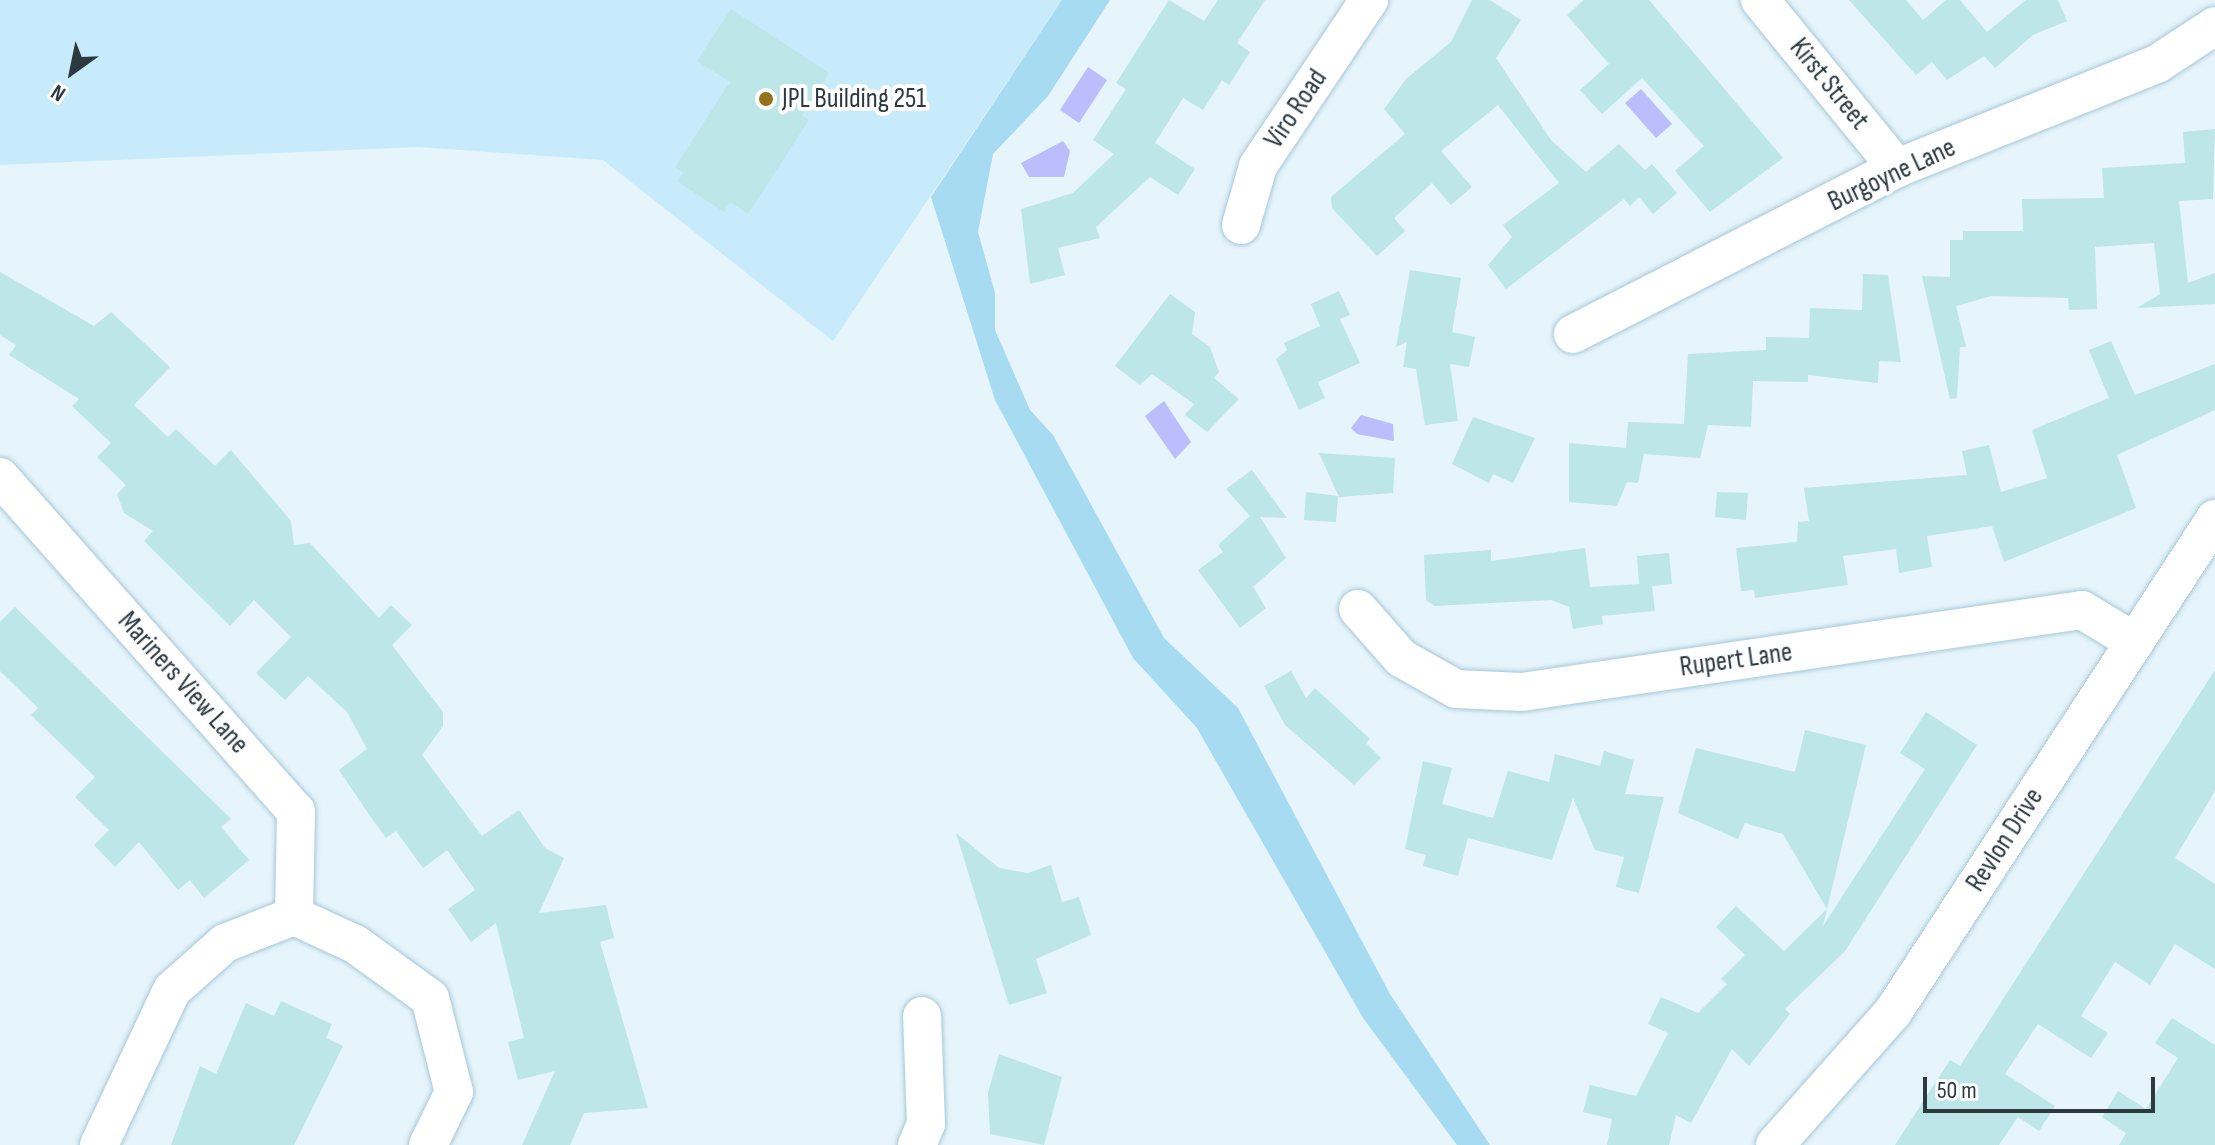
<!DOCTYPE html>
<html>
<head>
<meta charset="utf-8">
<style>
  body { margin:0 }
  #map { position:relative; width:2215px; height:1145px; overflow:hidden; background:#e6f4fb; font-family:"Sofia Sans Condensed",sans-serif }
  div>[style] { position:absolute }
  .built>* { inset:0; background:#c8ebfb }
  .green>* { inset:0; background:#a6dbf2 }
  .water>* { inset:0; background:#bcbdfc }
  .building>* { inset:0; background:#bce6e8 }
  .roads { filter:drop-shadow(0 0 2px #a5c8d8) drop-shadow(0 0 2px #a5c8d8) }
  .minor>* { height:38px; margin:-19px; padding:0 19px; transform-origin:19px; border-radius:19px; background:#fff }
  .dots>* { width:22px; height:22px; translate:-50% -50%; box-sizing:border-box; border:4px solid #fefefe; border-radius:50% }
  span { translate:-50% -50%; white-space:nowrap; text-align:center; line-height:1.15; -webkit-text-stroke:8px #fefefe; paint-order:stroke }
  .street-label { font-size:28px; color:#2c3a40 }
  .poi-label { font-size:28px; color:#2c3a40 }
  .left { translate:0 -50%; text-align:left }
  .north { position:absolute; left:32px; top:32px; width:80px; height:80px; -webkit-text-stroke:6px #fefefe; paint-order:stroke; rotate:213deg; font-size:22px; font-weight:700; line-height:32px; text-align:center; color:#2c3a40 }
  .north::after { content:''; display:block; margin:auto; width:28px; height:36px; background:#2c3a40; clip-path:polygon(50% 0,100% 100%,50% 72%,0 100%) }
  .scale { position:absolute; left:1923px; top:1077px; width:232px; height:36px; box-sizing:border-box; border:4px solid #2c3a40; border-top:0; padding-left:10px; font-size:24px; line-height:28px; white-space:nowrap; color:#2c3a40; -webkit-text-stroke:6px #fefefe; paint-order:stroke }
</style>
</head>
<body>
<div id="map">
  <div class="built">
    <div style="clip-path:polygon(0 0,1062px 0,833px 341px,603px 160px,418px 147px,0 165px)"></div>
  </div>
  <div class="green">
    <div style="clip-path:polygon(1062px 0,1110px 0,1048px 96px,993px 154px,978px 232px,995px 293px,995px 330px,1030px 410px,1053px 435px,1164px 638px,1238px 708px,1390px 994px,1490px 1145px,1457px 1145px,1363px 1018px,1197px 728px,1133px 658px,995px 400px,931px 197px)"></div>
  </div>
  <div class="water">
    <div style="clip-path:polygon(1088px 67px,1107px 80px,1079px 123px,1060px 110px)"></div>
    <div style="clip-path:polygon(1641px 89px,1672px 124px,1656px 138px,1625px 103px)"></div>
    <div style="clip-path:polygon(1063px 141px,1070px 151px,1064px 177px,1029px 177px,1021px 163px)"></div>
    <div style="clip-path:polygon(1164px 401px,1191px 442px,1175px 459px,1145px 416px)"></div>
    <div style="clip-path:polygon(1361px 415px,1393px 424px,1394px 441px,1357px 434px,1351px 428px)"></div>
  </div>
  <div class="building">
    <div style="clip-path:polygon(1169px 0,1204px 21px,1218px 0,1265px 0,1237px 43px,1250px 52px,1229px 85px,1222px 80px,1203px 110px,1183px 98px,1155px 143px,1195px 169px,1178px 195px,1150px 177px,1096px 227px,1100px 238px,1058px 248px,1065px 275px,1030px 284px,1021px 209px,1073px 193px,1114px 154px,1093px 140px,1126px 89px,1116px 83px)"></div>
    <div style="clip-path:polygon(1472px 0,1490px 0,1521px 20px,1496px 58px,1551px 140px,1586px 172px,1619px 144px,1645px 170px,1652px 164px,1677px 193px,1653px 214px,1639px 197px,1630px 206px,1624px 199px,1506px 289px,1488px 265px,1512px 237px,1503px 225px,1559px 183px,1498px 105px,1441px 151px,1472px 187px,1451px 205px,1432px 183px,1394px 218px,1405px 231px,1377px 256px,1332px 208px,1331px 197px,1405px 134px,1384px 109px,1406px 79px,1451px 42px)"></div>
    <div style="clip-path:polygon(1584px 0,1649px 0,1783px 158px,1710px 212px,1675px 171px,1704px 146px,1642px 78px,1602px 114px,1580px 90px,1609px 64px,1567px 15px)"></div>
    <div style="clip-path:polygon(1849px 0,1906px 0,1923px 20px,1946px 0,1960px 0,1987px 32px,2026px 0,2058px 0,2067px 21px,2033px 35px,1995px 68px,1984px 56px,1947px 80px,1932px 62px,1916px 75px)"></div>
    <div style="clip-path:polygon(731px 9px,829px 73px,802px 116px,809px 120px,748px 214px,730px 202px,724px 212px,677px 181px,683px 173px,675px 167px,730px 82px,697px 61px)"></div>
    <div style="clip-path:polygon(2215px 129px,2213px 199px,2179px 201px,2188px 283px,2215px 273px,2215px 304px,2137px 308px,2160px 294px,2154px 243px,2095px 247px,2097px 309px,2069px 310px,2068px 298px,1991px 296px,1956px 306px,1966px 347px,1960px 347px,1957px 398px,1950px 399px,1922px 276px,1950px 277px,1950px 240px,1963px 240px,1963px 231px,2023px 231px,2022px 199px,2104px 198px,2102px 168px,2185px 163px,2183px 132px)"></div>
    <div style="clip-path:polygon(1410px 270px,1461px 278px,1452px 332px,1475px 337px,1469px 367px,1450px 364px,1458px 421px,1425px 425px,1416px 369px,1403px 367px,1407px 342px,1396px 347px)"></div>
    <div style="clip-path:polygon(0 272px,94px 326px,111px 312px,170px 367px,134px 405px,168px 437px,176px 429px,215px 466px,231px 450px,291px 521px,294px 545px,310px 543px,379px 618px,391px 605px,412px 625px,392px 645px,443px 712px,443px 726px,422px 755px,482px 836px,519px 810px,545px 848px,564px 858px,539px 913px,606px 905px,614px 938px,600px 942px,648px 1108px,584px 1113px,570px 1145px,522px 1145px,555px 1071px,518px 1080px,508px 1042px,524px 1038px,496px 923px,471px 942px,448px 909px,475px 890px,447px 850px,423px 868px,396px 831px,386px 838px,368px 813px,339px 770px,367px 749px,347px 712px,308px 676px,285px 700px,256px 673px,291px 637px,254px 600px,230px 626px,144px 541px,153px 531px,124px 513px,117px 494px,126px 485px,97px 457px,111px 443px,72px 406px,79px 399px,9px 355px,16px 345px,0 335px)"></div>
    <div style="clip-path:polygon(1863px 274px,1888px 275px,1901px 362px,1879px 361px,1878px 383px,1808px 375px,1808px 382px,1753px 381px,1751px 427px,1708px 425px,1700px 458px,1644px 454px,1638px 483px,1627px 482px,1617px 506px,1569px 502px,1569px 443px,1626px 448px,1628px 422px,1684px 424px,1688px 354px,1766px 350px,1766px 337px,1809px 338px,1810px 308px,1862px 310px)"></div>
    <div style="clip-path:polygon(1339px 291px,1350px 315px,1340px 319px,1360px 363px,1318px 382px,1325px 398px,1299px 410px,1276px 359px,1287px 350px,1284px 343px,1320px 326px,1311px 304px)"></div>
    <div style="clip-path:polygon(1170px 294px,1195px 312px,1192px 334px,1210px 347px,1219px 372px,1214px 378px,1239px 399px,1207px 432px,1185px 415px,1194px 404px,1152px 374px,1140px 385px,1115px 366px)"></div>
    <div style="clip-path:polygon(2111px 341px,2135px 395px,2215px 364px,2215px 410px,2117px 455px,2136px 508px,2004px 562px,1992px 526px,1927px 536px,1932px 567px,1899px 573px,1896px 549px,1843px 556px,1848px 585px,1755px 598px,1754px 590px,1741px 591px,1736px 548px,1797px 542px,1798px 522px,1809px 521px,1804px 488px,1967px 475px,1962px 451px,1989px 445px,2001px 492px,2047px 478px,2032px 430px,2109px 398px,2089px 350px)"></div>
    <div style="clip-path:polygon(1473px 417px,1535px 438px,1513px 483px,1493px 474px,1489px 483px,1452px 464px)"></div>
    <div style="clip-path:polygon(1319px 453px,1395px 458px,1393px 493px,1339px 497px)"></div>
    <div style="clip-path:polygon(1252px 470px,1287px 518px,1260px 517px,1286px 558px,1253px 587px,1266px 608px,1240px 628px,1198px 570px,1223px 552px,1218px 545px,1250px 516px,1226px 489px)"></div>
    <div style="clip-path:polygon(1306px 492px,1338px 496px,1336px 522px,1304px 520px)"></div>
    <div style="clip-path:polygon(1717px 492px,1748px 493px,1746px 520px,1715px 517px)"></div>
    <div style="clip-path:polygon(1585px 548px,1590px 587px,1639px 584px,1637px 556px,1669px 553px,1672px 584px,1652px 586px,1655px 611px,1602px 616px,1603px 624px,1573px 629px,1569px 607px,1551px 600px,1434px 606px,1426px 600px,1424px 555px,1491px 550px,1491px 561px)"></div>
    <div style="clip-path:polygon(15px 607px,231px 819px,221px 827px,249px 860px,204px 898px,190px 880px,178px 890px,139px 842px,115px 867px,94px 845px,109px 830px,75px 797px,95px 777px,31px 715px,38px 708px,0 671px,0 622px)"></div>
    <div style="clip-path:polygon(2215px 670px,2215px 791px,2175px 858px,2215px 884px,2215px 969px,2175px 944px,2150px 985px,2115px 962px,2081px 1016px,2108px 1033px,2091px 1058px,2038px 1024px,2005px 1074px,2055px 1106px,2039px 1131px,2018px 1117px,1999px 1145px,1895px 1145px,1950px 1060px,1960px 1066px)"></div>
    <div style="clip-path:polygon(1291px 671px,1306px 698px,1315px 688px,1370px 739px,1366px 743px,1381px 758px,1354px 785px,1285px 725px,1264px 686px)"></div>
    <div style="clip-path:polygon(1926px 712px,1977px 745px,1845px 951px,1785px 1009px,1790px 1014px,1749px 1066px,1732px 1049px,1691px 1123px,1676px 1115px,1669px 1145px,1607px 1145px,1612px 1119px,1583px 1112px,1590px 1085px,1636px 1096px,1668px 1033px,1648px 1024px,1661px 997px,1698px 1013px,1727px 984px,1721px 979px,1745px 955px,1716px 927px,1736px 906px,1784px 951px,1827px 909px,1783px 834px,1745px 823px,1738px 839px,1678px 813px,1696px 748px,1795px 772px,1805px 730px,1866px 745px,1823px 926px,1925px 769px,1900px 753px)"></div>
    <div style="clip-path:polygon(1604px 751px,1634px 760px,1625px 794px,1664px 797px,1639px 893px,1616px 887px,1624px 857px,1595px 850px,1573px 798px,1552px 860px,1468px 838px,1458px 876px,1423px 866px,1426px 855px,1405px 849px,1423px 761px,1452px 768px,1442px 804px,1493px 818px,1508px 771px,1549px 782px,1555px 754px,1600px 766px)"></div>
    <div style="clip-path:polygon(956px 833px,999px 868px,1028px 873px,1051px 865px,1062px 902px,1079px 897px,1091px 935px,1036px 959px,1047px 993px,1009px 1005px)"></div>
    <div style="clip-path:polygon(281px 1001px,332px 1024px,326px 1038px,343px 1046px,294px 1145px,171px 1145px,200px 1066px,216px 1074px,246px 1003px,274px 1016px)"></div>
    <div style="clip-path:polygon(2172px 1018px,2215px 1045px,2215px 1145px,2119px 1145px,2126px 1133px,2102px 1117px,2118px 1091px,2146px 1109px,2178px 1058px,2155px 1043px)"></div>
    <div style="clip-path:polygon(999px 1054px,1062px 1077px,1044px 1145px,990px 1134px,988px 1093px)"></div>
  </div>
  <div class="roads">
    <div class="minor">
      <div style="left:1760px;top:0;width:217px;rotate:50.8deg"></div>
      <div style="left:1241px;top:225px;width:61px;rotate:-73.9deg"></div>
      <div style="left:1258px;top:166px;width:200px;rotate:-56.2deg"></div>
      <div style="left:1573px;top:334px;width:364px;rotate:-27.1deg"></div>
      <div style="left:1897px;top:168px;width:280px;rotate:-21.8deg"></div>
      <div style="left:2157px;top:64px;width:69px;rotate:-33.2deg"></div>
      <div style="left:0;top:477px;width:446px;rotate:48.5deg"></div>
      <div style="left:296px;top:811px;width:105px;rotate:91.1deg"></div>
      <div style="left:1358px;top:609px;width:65px;rotate:48.7deg"></div>
      <div style="left:1401px;top:658px;width:63px;rotate:29.4deg"></div>
      <div style="left:1456px;top:689px;width:66px;rotate:2.6deg"></div>
      <div style="left:1522px;top:692px;width:566px;rotate:-8.33deg"></div>
      <div style="left:2082px;top:610px;width:62px;rotate:31.1deg"></div>
      <div style="left:294px;top:916px;width:67px;rotate:24.7deg"></div>
      <div style="left:355px;top:944px;width:92px;rotate:35.8deg"></div>
      <div style="left:430px;top:998px;width:97px;rotate:75.7deg"></div>
      <div style="left:454px;top:1092px;width:59px;rotate:116.1deg"></div>
      <div style="left:99px;top:1145px;width:171px;rotate:-64.8deg"></div>
      <div style="left:172px;top:990px;width:71px;rotate:-41.6deg"></div>
      <div style="left:225px;top:943px;width:74px;rotate:-21.4deg"></div>
      <div style="left:917px;top:1145px;width:23px;rotate:-67deg"></div>
      <div style="left:926px;top:1124px;width:108px;rotate:-92.1deg"></div>
      <div style="left:1775px;top:1145px;width:178px;rotate:-48.4deg"></div>
      <div style="left:1893px;top:1012px;width:589px;rotate:-56.85deg"></div>
    </div>
  </div>
  <div class="dots">
    <div style="left:766px;top:99px;background:#947219"></div>
  </div>
  <div class="street-label">
    <span style="left:1829px;top:84px;rotate:51deg">Kirst Street</span>
    <span style="left:1296px;top:109px;rotate:-56deg">Viro Road</span>
    <span style="left:1892px;top:175px;rotate:-25deg">Burgoyne Lane</span>
    <span style="left:1736px;top:660px;rotate:-8deg">Rupert Lane</span>
    <span style="left:183px;top:683px;rotate:48deg">Mariners View Lane</span>
    <span style="left:2005px;top:840px;rotate:-57deg">Revlon Drive</span>
  </div>
  <div class="poi-label">
    <span class="left" style="left:782px;top:99px">JPL Building 251</span>
  </div>
  <div class="north">N</div>
  <div class="scale">50 m</div>
</div>
</body>
</html>
